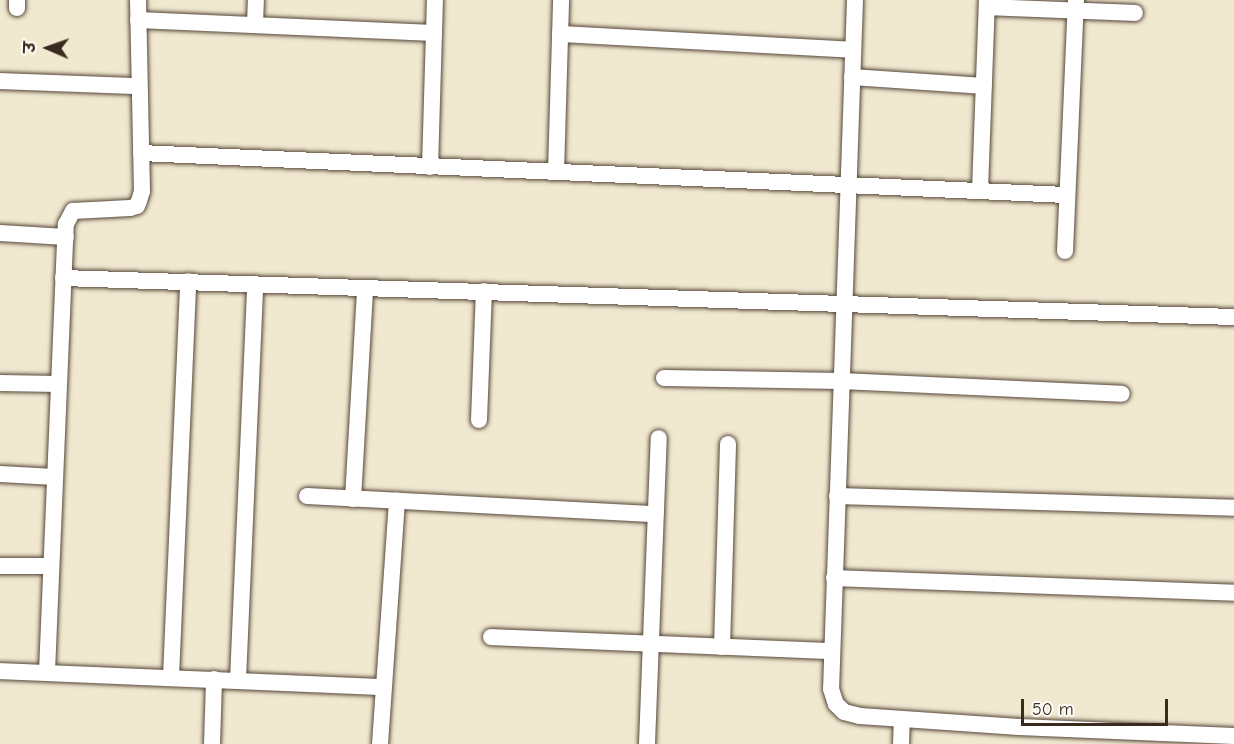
<!DOCTYPE html>
<html>
<head>
<meta charset="utf-8">
<style>
  body { margin:0 }
  #map { position:relative; width:1234px; height:744px; overflow:hidden; background:#f1e8d0; font-family:"Comic Neue","Playpen Sans Deva",sans-serif }
  div>[style] { position:absolute }
  .roads { filter:drop-shadow(0 0 2px #564639) drop-shadow(0 0 2px #564639) }
  .minor>* { height:16px; margin:-8px; padding:0 8px; transform-origin:8px; border-radius:8px; background:#fff }
  span { translate:-50% -50%; white-space:nowrap; text-align:center; line-height:1.15; -webkit-text-stroke:6px #fdfcf7; paint-order:stroke }
  .north { position:absolute; left:18px; top:18px; width:60px; height:60px; -webkit-text-stroke:4px #fdfcf7; paint-order:stroke; rotate:272deg; font-size:16px; font-weight:700; line-height:24px; text-align:center; color:#3b2a1e }
  .north::after { content:''; display:block; margin:auto; width:21px; height:27px; background:#3b2a1e; clip-path:polygon(50% 0,100% 100%,50% 72%,0 100%) }
  .scale { position:absolute; left:1021px; top:699px; width:147px; height:27px; box-sizing:border-box; border:3px solid #3b2a1e; border-top:0; padding-left:8px; font-size:18px; line-height:21px; white-space:nowrap; color:#3b2a1e; -webkit-text-stroke:4px #fdfcf7; paint-order:stroke }
</style>
</head>
<body>
<div id="map">
  <div class="roads">
    <div class="minor">
      <div style="left:855px;top:0;width:689px;rotate:91.99deg"></div>
      <div style="left:831px;top:689px;width:16px;rotate:72deg"></div>
      <div style="left:836px;top:704px;width:11px;rotate:45deg"></div>
      <div style="left:844px;top:712px;width:16px;rotate:14deg"></div>
      <div style="left:860px;top:716px;width:159px;rotate:4deg"></div>
      <div style="left:1019px;top:727px;width:215px;rotate:2.4deg"></div>
      <div style="left:987px;top:7px;width:148px;rotate:2.3deg"></div>
      <div style="left:17px;top:8px;width:8px;rotate:-90deg"></div>
      <div style="left:138px;top:20px;width:296px;rotate:2.5deg"></div>
      <div style="left:255px;top:25px;width:25px;rotate:-88deg"></div>
      <div style="left:560px;top:34px;width:293px;rotate:3.1deg"></div>
      <div style="left:852px;top:77px;width:132px;rotate:3.9deg"></div>
      <div style="left:0;top:81px;width:139px;rotate:2.1deg"></div>
      <div style="left:141px;top:153px;width:927px;rotate:2.6deg"></div>
      <div style="left:430px;top:167px;width:167px;rotate:-88.3deg"></div>
      <div style="left:556px;top:172px;width:172px;rotate:-88.3deg"></div>
      <div style="left:980px;top:190px;width:190px;rotate:-87.9deg"></div>
      <div style="left:0;top:233px;width:66px;rotate:3.5deg"></div>
      <div style="left:1065px;top:251px;width:251px;rotate:-87.5deg"></div>
      <div style="left:63px;top:278px;width:1172px;rotate:1.91deg"></div>
      <div style="left:664px;top:378px;width:177px;rotate:1deg"></div>
      <div style="left:841px;top:381px;width:281px;rotate:2.6deg"></div>
      <div style="left:0;top:383px;width:59px;rotate:1deg"></div>
      <div style="left:479px;top:420px;width:129px;rotate:-87.8deg"></div>
      <div style="left:0;top:474px;width:55px;rotate:3.1deg"></div>
      <div style="left:307px;top:496px;width:349px;rotate:3deg"></div>
      <div style="left:837px;top:496px;width:397px;rotate:1.7deg"></div>
      <div style="left:353px;top:499px;width:211px;rotate:-86.7deg"></div>
      <div style="left:0;top:566px;width:51px"></div>
      <div style="left:834px;top:578px;width:400px;rotate:2.1deg"></div>
      <div style="left:491px;top:637px;width:341px;rotate:2.4deg"></div>
      <div style="left:722px;top:647px;width:203px;rotate:-88.3deg"></div>
      <div style="left:0;top:671px;width:384px;rotate:2.4deg"></div>
      <div style="left:47px;top:672px;width:448px;rotate:-87.6deg"></div>
      <div style="left:66px;top:224px;width:15px;rotate:-62deg"></div>
      <div style="left:73px;top:211px;width:57px;rotate:-3deg"></div>
      <div style="left:130px;top:208px;width:7px;rotate:-16deg"></div>
      <div style="left:137px;top:206px;width:5px;rotate:-68deg"></div>
      <div style="left:139px;top:201px;width:10px;rotate:-73deg"></div>
      <div style="left:142px;top:191px;width:191px;rotate:-91.2deg"></div>
      <div style="left:171px;top:677px;width:396px;rotate:-87.5deg"></div>
      <div style="left:238px;top:680px;width:396px;rotate:-87.5deg"></div>
      <div style="left:212px;top:744px;width:65px;rotate:-88.2deg"></div>
      <div style="left:380px;top:744px;width:244px;rotate:-86deg"></div>
      <div style="left:647px;top:744px;width:306px;rotate:-87.8deg"></div>
      <div style="left:901px;top:744px;width:25px;rotate:-88deg"></div>
    </div>
  </div>
  <div class="north">उ</div>
  <div class="scale">50 m</div>
</div>
</body>
</html>
